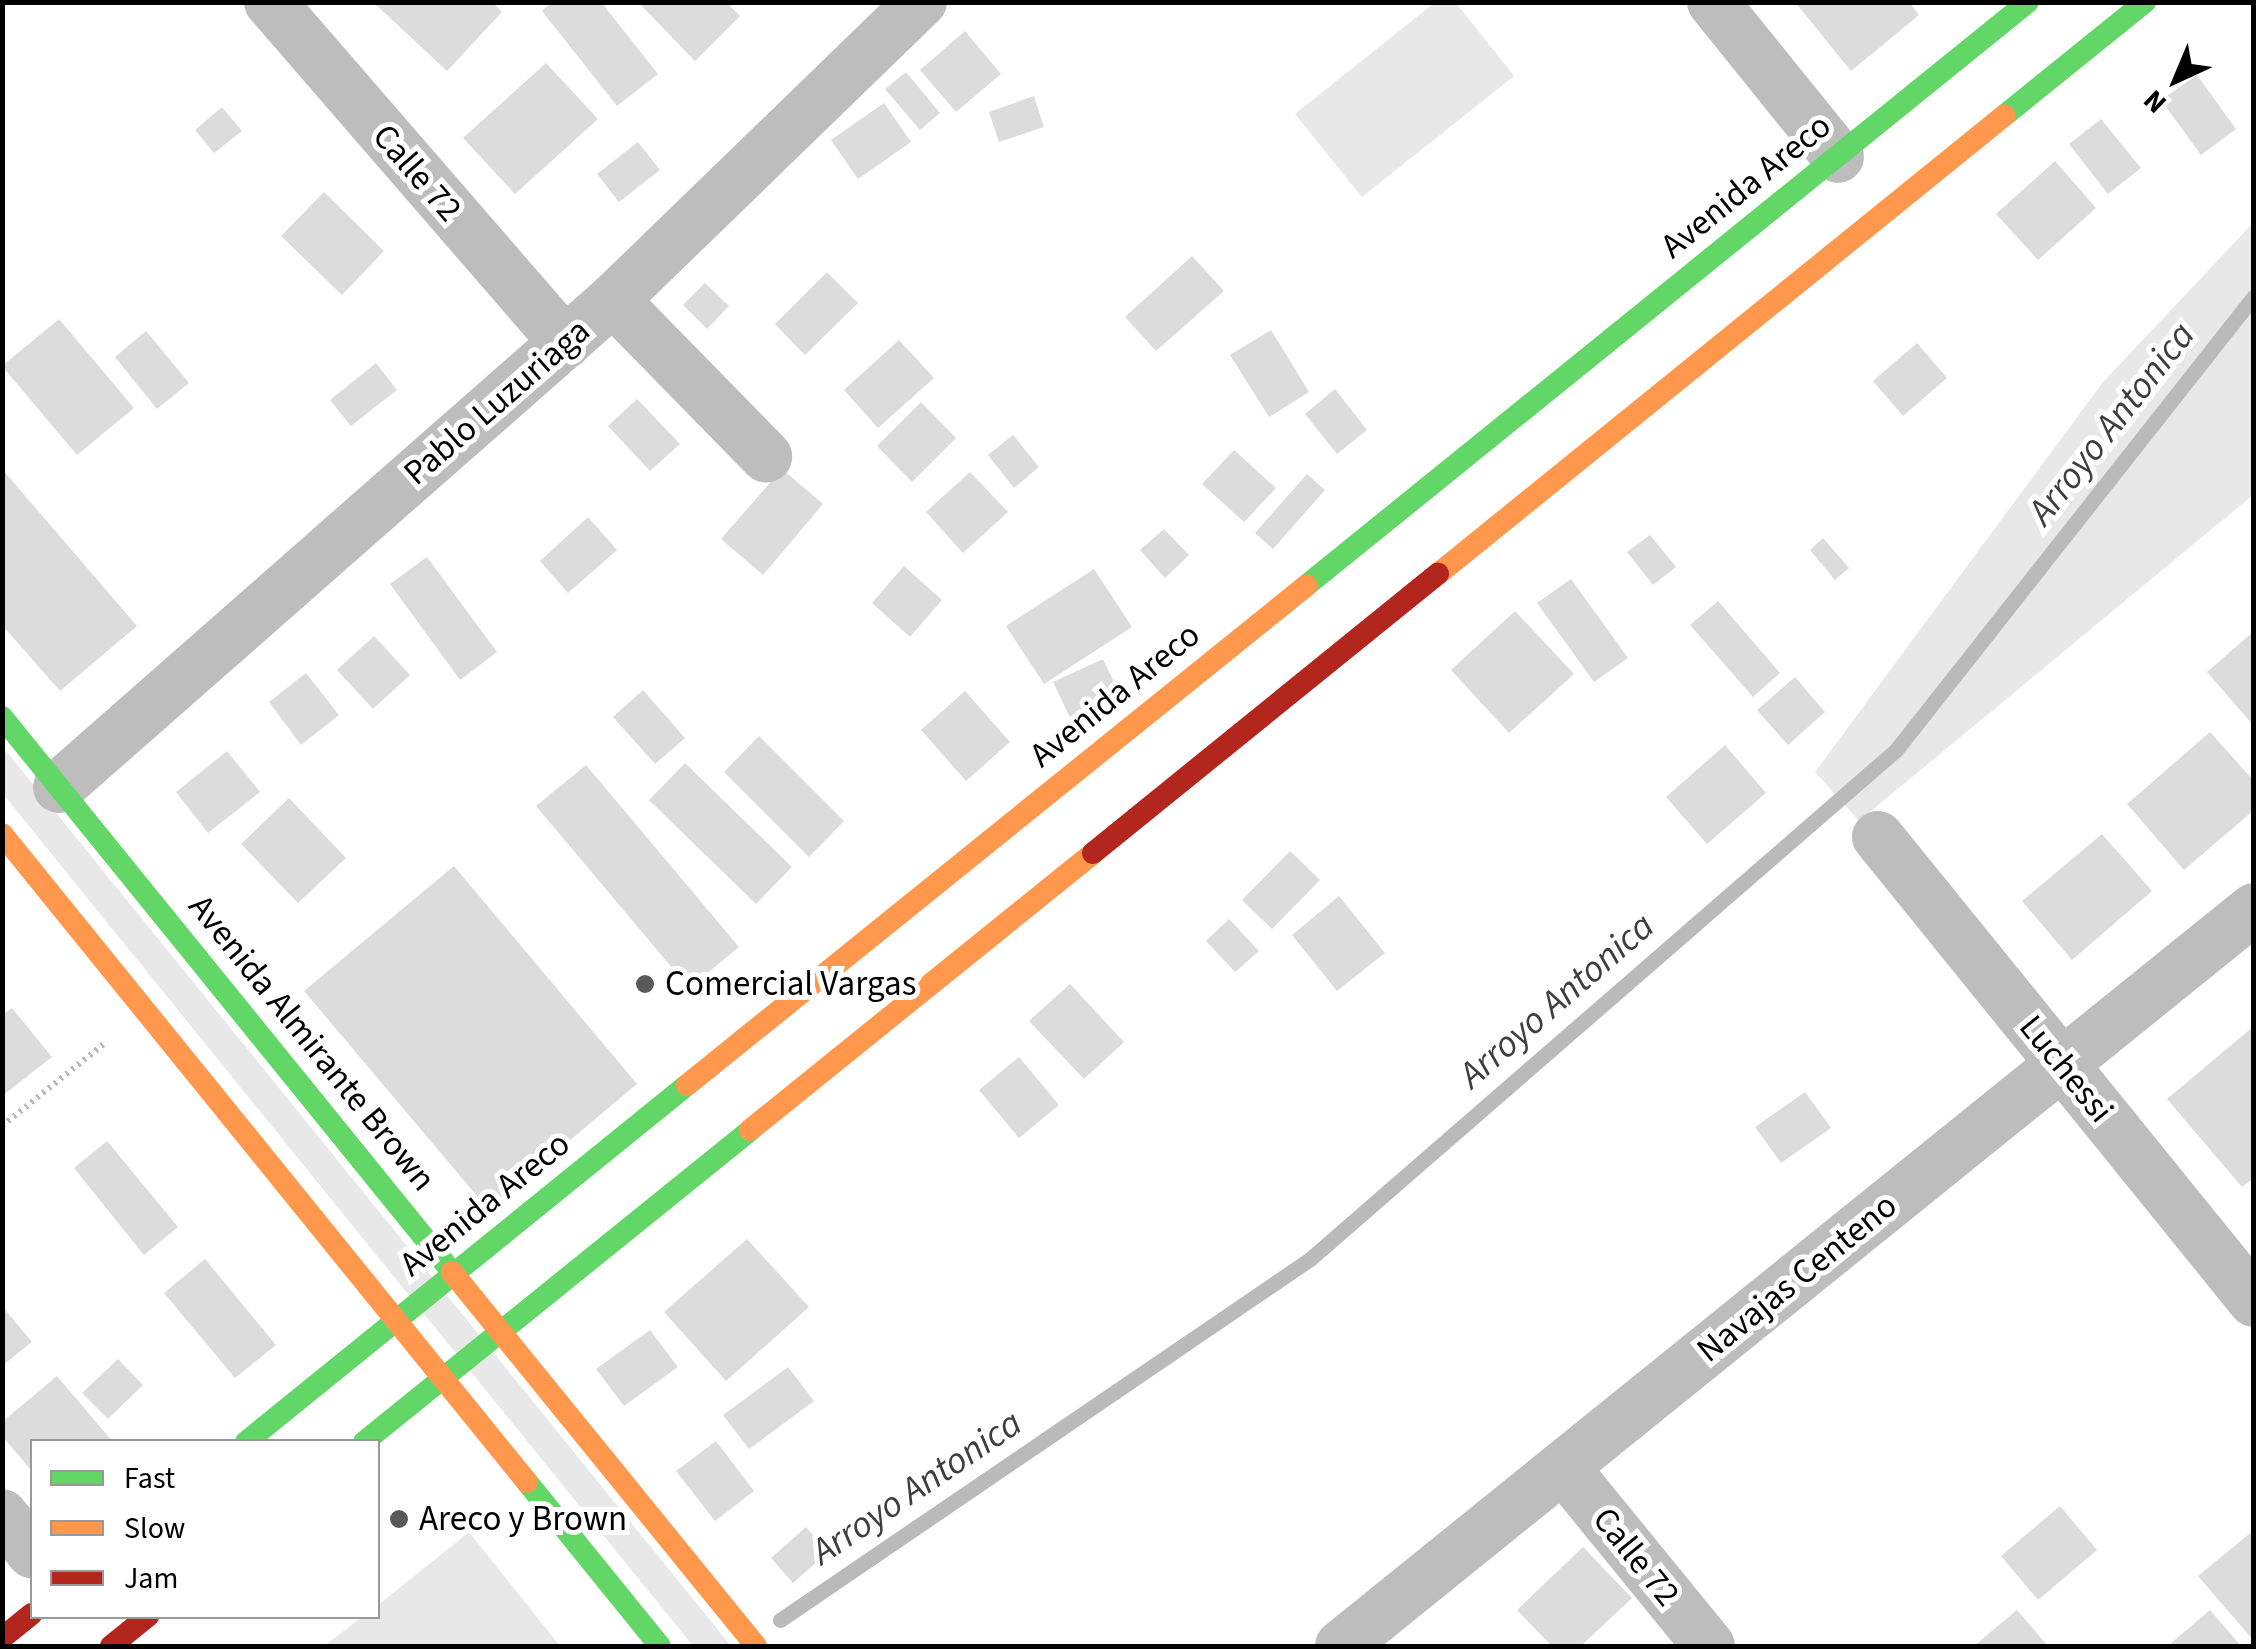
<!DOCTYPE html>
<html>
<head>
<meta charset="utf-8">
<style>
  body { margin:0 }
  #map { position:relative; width:2256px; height:1649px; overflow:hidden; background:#fff; font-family:"Source Sans 3",sans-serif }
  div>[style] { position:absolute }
  .green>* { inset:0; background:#e8e8e8 }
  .stream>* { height:15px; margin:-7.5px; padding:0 7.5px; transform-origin:7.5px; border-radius:7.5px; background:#bababa }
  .building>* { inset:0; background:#dcdcdc }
  .path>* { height:6px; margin-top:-3px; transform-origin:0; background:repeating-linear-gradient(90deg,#b8b8b8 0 2.5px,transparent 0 7.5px) }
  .street>* { height:52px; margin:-26px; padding:0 26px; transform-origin:26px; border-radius:26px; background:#bdbdbd }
  .fast>* { height:22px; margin:-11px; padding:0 11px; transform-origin:11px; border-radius:11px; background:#63d668 }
  .slow>* { height:22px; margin:-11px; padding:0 11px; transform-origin:11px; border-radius:11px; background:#ff974d }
  .jam>* { height:22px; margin:-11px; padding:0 11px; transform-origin:11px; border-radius:11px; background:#b3261e }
  .dots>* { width:28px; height:28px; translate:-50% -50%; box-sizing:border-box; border:5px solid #fff; border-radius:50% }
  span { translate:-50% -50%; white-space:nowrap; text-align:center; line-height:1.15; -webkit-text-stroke:10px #fff; paint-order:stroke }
  .street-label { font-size:35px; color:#000 }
  .poi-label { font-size:35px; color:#000 }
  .left { translate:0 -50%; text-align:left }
  .water-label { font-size:38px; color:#3e3e3e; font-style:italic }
  .frame { position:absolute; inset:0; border:5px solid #000; pointer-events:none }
  .legend { position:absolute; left:30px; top:1439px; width:350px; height:180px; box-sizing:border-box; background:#fff; border:2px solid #999; margin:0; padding:12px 18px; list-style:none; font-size:30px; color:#000 }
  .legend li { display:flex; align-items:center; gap:20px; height:50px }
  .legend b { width:50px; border:2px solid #999 }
  .north { position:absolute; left:2126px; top:30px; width:100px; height:100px; -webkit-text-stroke:8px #fff; paint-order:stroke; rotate:224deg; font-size:28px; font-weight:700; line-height:40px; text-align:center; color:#000 }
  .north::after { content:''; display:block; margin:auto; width:35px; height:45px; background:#000; clip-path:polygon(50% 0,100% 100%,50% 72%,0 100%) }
</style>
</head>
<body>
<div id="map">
  <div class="green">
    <div style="clip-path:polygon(1434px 3px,1456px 3px,1514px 76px,1362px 197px,1295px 114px)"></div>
    <div style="clip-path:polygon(2253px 223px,2253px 495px,1859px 821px,1815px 772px,2103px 382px)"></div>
    <div style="clip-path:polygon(2px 746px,731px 1646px,693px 1646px,3px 794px)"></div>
    <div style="clip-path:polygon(469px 1532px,560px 1646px,324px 1646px,362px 1617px,378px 1616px,378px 1605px)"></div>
  </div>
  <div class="stream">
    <div style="left:780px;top:1620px;width:641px;rotate:-34.26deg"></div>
    <div style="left:1310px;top:1259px;width:776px;rotate:-40.98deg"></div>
    <div style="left:1896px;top:750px;width:578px;rotate:-51.74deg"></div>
  </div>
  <div class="building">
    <div style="clip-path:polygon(373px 2px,492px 2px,502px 12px,447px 71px)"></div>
    <div style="clip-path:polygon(552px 2px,601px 2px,658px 74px,617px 106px,542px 11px)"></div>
    <div style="clip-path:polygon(638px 2px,726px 2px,740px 16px,695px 61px)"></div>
    <div style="clip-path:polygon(1795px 2px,1909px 2px,1919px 15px,1851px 71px)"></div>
    <div style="clip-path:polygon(965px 31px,1001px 74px,956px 112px,920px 70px)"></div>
    <div style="clip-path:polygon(546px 63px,598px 119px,515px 194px,463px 138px)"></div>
    <div style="clip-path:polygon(906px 72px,940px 113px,920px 130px,885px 89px)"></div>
    <div style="clip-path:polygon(2197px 75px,2236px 129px,2201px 155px,2161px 100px)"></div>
    <div style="clip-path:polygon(1034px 96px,1044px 127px,999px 142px,989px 112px)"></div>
    <div style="clip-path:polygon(884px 103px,911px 142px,858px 179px,831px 140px)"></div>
    <div style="clip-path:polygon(222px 107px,242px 131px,214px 153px,195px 130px)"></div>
    <div style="clip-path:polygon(2101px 119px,2141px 168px,2108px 194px,2069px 144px)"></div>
    <div style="clip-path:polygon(638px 142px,660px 170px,619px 202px,597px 174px)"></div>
    <div style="clip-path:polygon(2055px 161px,2096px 208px,2038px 260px,1996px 214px)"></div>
    <div style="clip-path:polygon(324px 192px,384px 251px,342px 295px,281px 236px)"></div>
    <div style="clip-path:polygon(1192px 256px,1224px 291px,1156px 351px,1125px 317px)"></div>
    <div style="clip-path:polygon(827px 272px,858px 303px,805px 355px,775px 324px)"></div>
    <div style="clip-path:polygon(705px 283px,729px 306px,707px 329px,683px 305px)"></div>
    <div style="clip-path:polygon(59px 319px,134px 408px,77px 455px,2px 366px)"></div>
    <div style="clip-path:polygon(1271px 330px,1309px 392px,1269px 417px,1230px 355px)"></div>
    <div style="clip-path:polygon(146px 331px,189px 383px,157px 409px,115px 357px)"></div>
    <div style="clip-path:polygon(899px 340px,934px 378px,878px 428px,844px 390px)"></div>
    <div style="clip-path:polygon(1917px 343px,1947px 378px,1903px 416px,1873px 381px)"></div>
    <div style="clip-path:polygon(376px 363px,397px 390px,351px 426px,330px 400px)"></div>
    <div style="clip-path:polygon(1335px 389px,1367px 430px,1337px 454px,1305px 414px)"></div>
    <div style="clip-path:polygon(637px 399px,680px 444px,650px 471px,608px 426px)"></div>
    <div style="clip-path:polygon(921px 402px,956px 438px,912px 482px,877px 446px)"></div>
    <div style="clip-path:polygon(1013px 435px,1039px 467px,1014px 488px,988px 455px)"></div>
    <div style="clip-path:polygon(1234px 450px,1276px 488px,1244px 522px,1202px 484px)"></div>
    <div style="clip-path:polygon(2px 469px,137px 626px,60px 691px,2px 625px)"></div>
    <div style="clip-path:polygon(782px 469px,823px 504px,763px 575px,721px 539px)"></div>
    <div style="clip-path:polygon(970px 472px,1008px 512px,963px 553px,926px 512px)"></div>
    <div style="clip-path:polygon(1307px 474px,1325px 490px,1273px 549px,1255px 533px)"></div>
    <div style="clip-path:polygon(588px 517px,617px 550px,568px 593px,540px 561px)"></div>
    <div style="clip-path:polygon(1164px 529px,1189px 555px,1165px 578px,1140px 550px)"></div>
    <div style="clip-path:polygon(1650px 535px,1676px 567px,1653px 585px,1627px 552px)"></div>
    <div style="clip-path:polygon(1823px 538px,1849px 568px,1835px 580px,1810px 550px)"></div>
    <div style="clip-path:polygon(427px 557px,497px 652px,460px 680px,390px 584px)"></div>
    <div style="clip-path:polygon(904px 566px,942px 600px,910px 637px,872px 603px)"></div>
    <div style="clip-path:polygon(1094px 569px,1132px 627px,1044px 684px,1006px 626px)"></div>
    <div style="clip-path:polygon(1571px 579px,1628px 658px,1594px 682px,1537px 603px)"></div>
    <div style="clip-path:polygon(1718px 601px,1780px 673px,1753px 697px,1690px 625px)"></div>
    <div style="clip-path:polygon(1515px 611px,1574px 674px,1509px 733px,1451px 670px)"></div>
    <div style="clip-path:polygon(2254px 631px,2254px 726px,2207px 672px)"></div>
    <div style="clip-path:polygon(374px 636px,410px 675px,373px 709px,337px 670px)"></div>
    <div style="clip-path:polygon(1103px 659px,1124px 703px,1074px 726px,1053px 682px)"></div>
    <div style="clip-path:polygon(306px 673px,339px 715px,301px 745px,269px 702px)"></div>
    <div style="clip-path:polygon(1795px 677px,1825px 712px,1788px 745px,1757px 710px)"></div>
    <div style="clip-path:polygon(643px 690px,685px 738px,655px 764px,613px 717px)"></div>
    <div style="clip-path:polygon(965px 691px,1010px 742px,966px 781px,921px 730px)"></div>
    <div style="clip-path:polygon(2210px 732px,2254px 781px,2254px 810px,2184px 870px,2127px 804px)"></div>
    <div style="clip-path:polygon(759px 736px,844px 821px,809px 857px,724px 772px)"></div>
    <div style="clip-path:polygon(1725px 745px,1766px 793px,1707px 844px,1666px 797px)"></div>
    <div style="clip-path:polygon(227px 751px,260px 792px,208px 833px,176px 792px)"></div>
    <div style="clip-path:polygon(685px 763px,792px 867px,756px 904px,649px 800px)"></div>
    <div style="clip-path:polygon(586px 765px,739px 947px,689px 988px,536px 806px)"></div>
    <div style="clip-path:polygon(289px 798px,346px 858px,298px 903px,241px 844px)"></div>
    <div style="clip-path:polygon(2102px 834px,2152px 891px,2072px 960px,2022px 901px)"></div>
    <div style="clip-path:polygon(1290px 851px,1320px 880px,1272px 929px,1242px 900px)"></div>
    <div style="clip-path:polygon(454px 866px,637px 1084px,488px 1209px,304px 991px)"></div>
    <div style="clip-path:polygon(1339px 896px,1385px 953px,1337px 991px,1292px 935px)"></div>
    <div style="clip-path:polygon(1229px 919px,1259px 951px,1235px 972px,1206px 941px)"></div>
    <div style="clip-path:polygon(1070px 984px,1124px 1042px,1084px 1079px,1029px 1021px)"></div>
    <div style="clip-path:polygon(12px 1008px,52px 1057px,2px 1096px,2px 1015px)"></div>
    <div style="clip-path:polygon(2254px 1026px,2254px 1178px,2242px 1187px,2167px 1099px)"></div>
    <div style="clip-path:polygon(1019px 1057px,1059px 1105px,1019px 1138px,979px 1090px)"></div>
    <div style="clip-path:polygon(1805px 1092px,1831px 1128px,1781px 1163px,1755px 1127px)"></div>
    <div style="clip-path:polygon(107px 1141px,178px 1227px,144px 1255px,74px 1168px)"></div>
    <div style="clip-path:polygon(747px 1239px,809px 1307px,726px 1381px,664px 1312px)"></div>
    <div style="clip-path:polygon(205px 1259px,276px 1345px,235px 1378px,164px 1293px)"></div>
    <div style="clip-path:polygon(2px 1306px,32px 1342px,2px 1366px)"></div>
    <div style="clip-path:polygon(650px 1330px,678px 1367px,624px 1406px,596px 1369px)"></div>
    <div style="clip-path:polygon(118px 1359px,143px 1385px,108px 1419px,82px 1393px)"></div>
    <div style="clip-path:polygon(788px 1367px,814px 1401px,749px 1449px,723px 1415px)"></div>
    <div style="clip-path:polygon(57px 1376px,113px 1442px,32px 1442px,32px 1471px,2px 1436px,2px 1422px)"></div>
    <div style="clip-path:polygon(716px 1441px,754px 1491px,715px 1521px,676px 1471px)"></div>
    <div style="clip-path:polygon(2060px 1506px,2097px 1550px,2038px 1600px,2001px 1556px)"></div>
    <div style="clip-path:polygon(806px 1527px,828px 1552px,793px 1583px,771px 1558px)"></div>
    <div style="clip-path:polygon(2254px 1530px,2254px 1641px,2198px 1576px)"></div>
    <div style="clip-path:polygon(1583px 1547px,1632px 1598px,1581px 1646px,1552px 1646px,1517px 1610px)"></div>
    <div style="clip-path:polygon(2017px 1610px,2048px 1646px,1974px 1646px)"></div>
    <div style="clip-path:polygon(2210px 1610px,2241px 1646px,2172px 1646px,2170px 1644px)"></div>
  </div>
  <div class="path">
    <div style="left:2px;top:1126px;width:134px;rotate:-38.9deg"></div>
  </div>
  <div class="street">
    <div style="left:270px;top:2px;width:451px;rotate:49.1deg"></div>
    <div style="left:1713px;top:2px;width:199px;rotate:51.1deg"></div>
    <div style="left:613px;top:300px;width:219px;rotate:45.6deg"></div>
    <div style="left:59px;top:787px;width:738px;rotate:-41.32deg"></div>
    <div style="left:613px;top:300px;width:429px;rotate:-44.1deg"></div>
    <div style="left:1878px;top:837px;width:597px;rotate:50.98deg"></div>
    <div style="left:1563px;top:1467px;width:231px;rotate:50.8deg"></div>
    <div style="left:2px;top:1515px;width:48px;rotate:51deg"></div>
    <div style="left:1341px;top:1646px;width:1173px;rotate:-38.91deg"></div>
  </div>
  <div class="fast">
    <div style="left:2005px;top:115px;width:180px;rotate:-38.9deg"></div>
    <div style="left:1307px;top:585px;width:927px;rotate:-38.96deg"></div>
    <div style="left:2px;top:717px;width:715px;rotate:50.96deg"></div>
    <div style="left:246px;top:1442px;width:567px;rotate:-38.99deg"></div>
    <div style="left:364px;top:1442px;width:496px;rotate:-38.9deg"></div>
    <div style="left:527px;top:1482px;width:211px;rotate:51deg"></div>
  </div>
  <div class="slow">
    <div style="left:1438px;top:574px;width:729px;rotate:-38.99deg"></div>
    <div style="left:2px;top:834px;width:834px;rotate:50.99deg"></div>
    <div style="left:687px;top:1085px;width:796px;rotate:-38.88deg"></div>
    <div style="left:750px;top:1130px;width:441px;rotate:-38.9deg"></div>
    <div style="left:452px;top:1272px;width:482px;rotate:50.9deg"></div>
  </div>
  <div class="jam">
    <div style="left:1093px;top:853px;width:444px;rotate:-39deg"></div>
    <div style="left:2px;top:1638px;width:38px;rotate:-39deg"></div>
    <div style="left:111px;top:1646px;width:48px;rotate:-39deg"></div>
  </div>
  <div class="dots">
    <div style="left:645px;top:984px;background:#595959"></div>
    <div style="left:399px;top:1519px;background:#595959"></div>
  </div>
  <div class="street-label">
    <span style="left:417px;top:173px;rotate:49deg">Calle 72</span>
    <span style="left:1746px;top:186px;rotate:-39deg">Avenida Areco</span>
    <span style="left:497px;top:402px;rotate:-41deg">Pablo Luzuriaga</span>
    <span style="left:1115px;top:695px;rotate:-39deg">Avenida Areco</span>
    <span style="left:312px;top:1043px;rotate:51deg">Avenida Almirante Brown</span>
    <span style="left:2066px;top:1069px;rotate:51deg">Luchessi</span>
    <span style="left:485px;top:1204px;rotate:-39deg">Avenida Areco</span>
    <span style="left:1797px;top:1278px;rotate:-39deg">Navajas Centeno</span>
    <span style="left:1636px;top:1557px;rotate:51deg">Calle 72</span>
  </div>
  <div class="poi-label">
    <span class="left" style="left:665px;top:984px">Comercial Vargas</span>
    <span class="left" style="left:419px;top:1519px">Areco y Brown</span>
  </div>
  <div class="water-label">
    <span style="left:2112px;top:424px;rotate:-52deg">Arroyo Antonica</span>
    <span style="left:1557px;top:1001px;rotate:-41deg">Arroyo Antonica</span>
    <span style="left:917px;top:1488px;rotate:-34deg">Arroyo Antonica</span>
  </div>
  <div class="frame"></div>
  <ul class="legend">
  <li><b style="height:12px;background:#63d668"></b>Fast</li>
  <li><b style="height:12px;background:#ff974d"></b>Slow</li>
  <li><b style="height:12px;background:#b3261e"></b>Jam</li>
  </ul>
  <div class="north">N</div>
</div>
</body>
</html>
